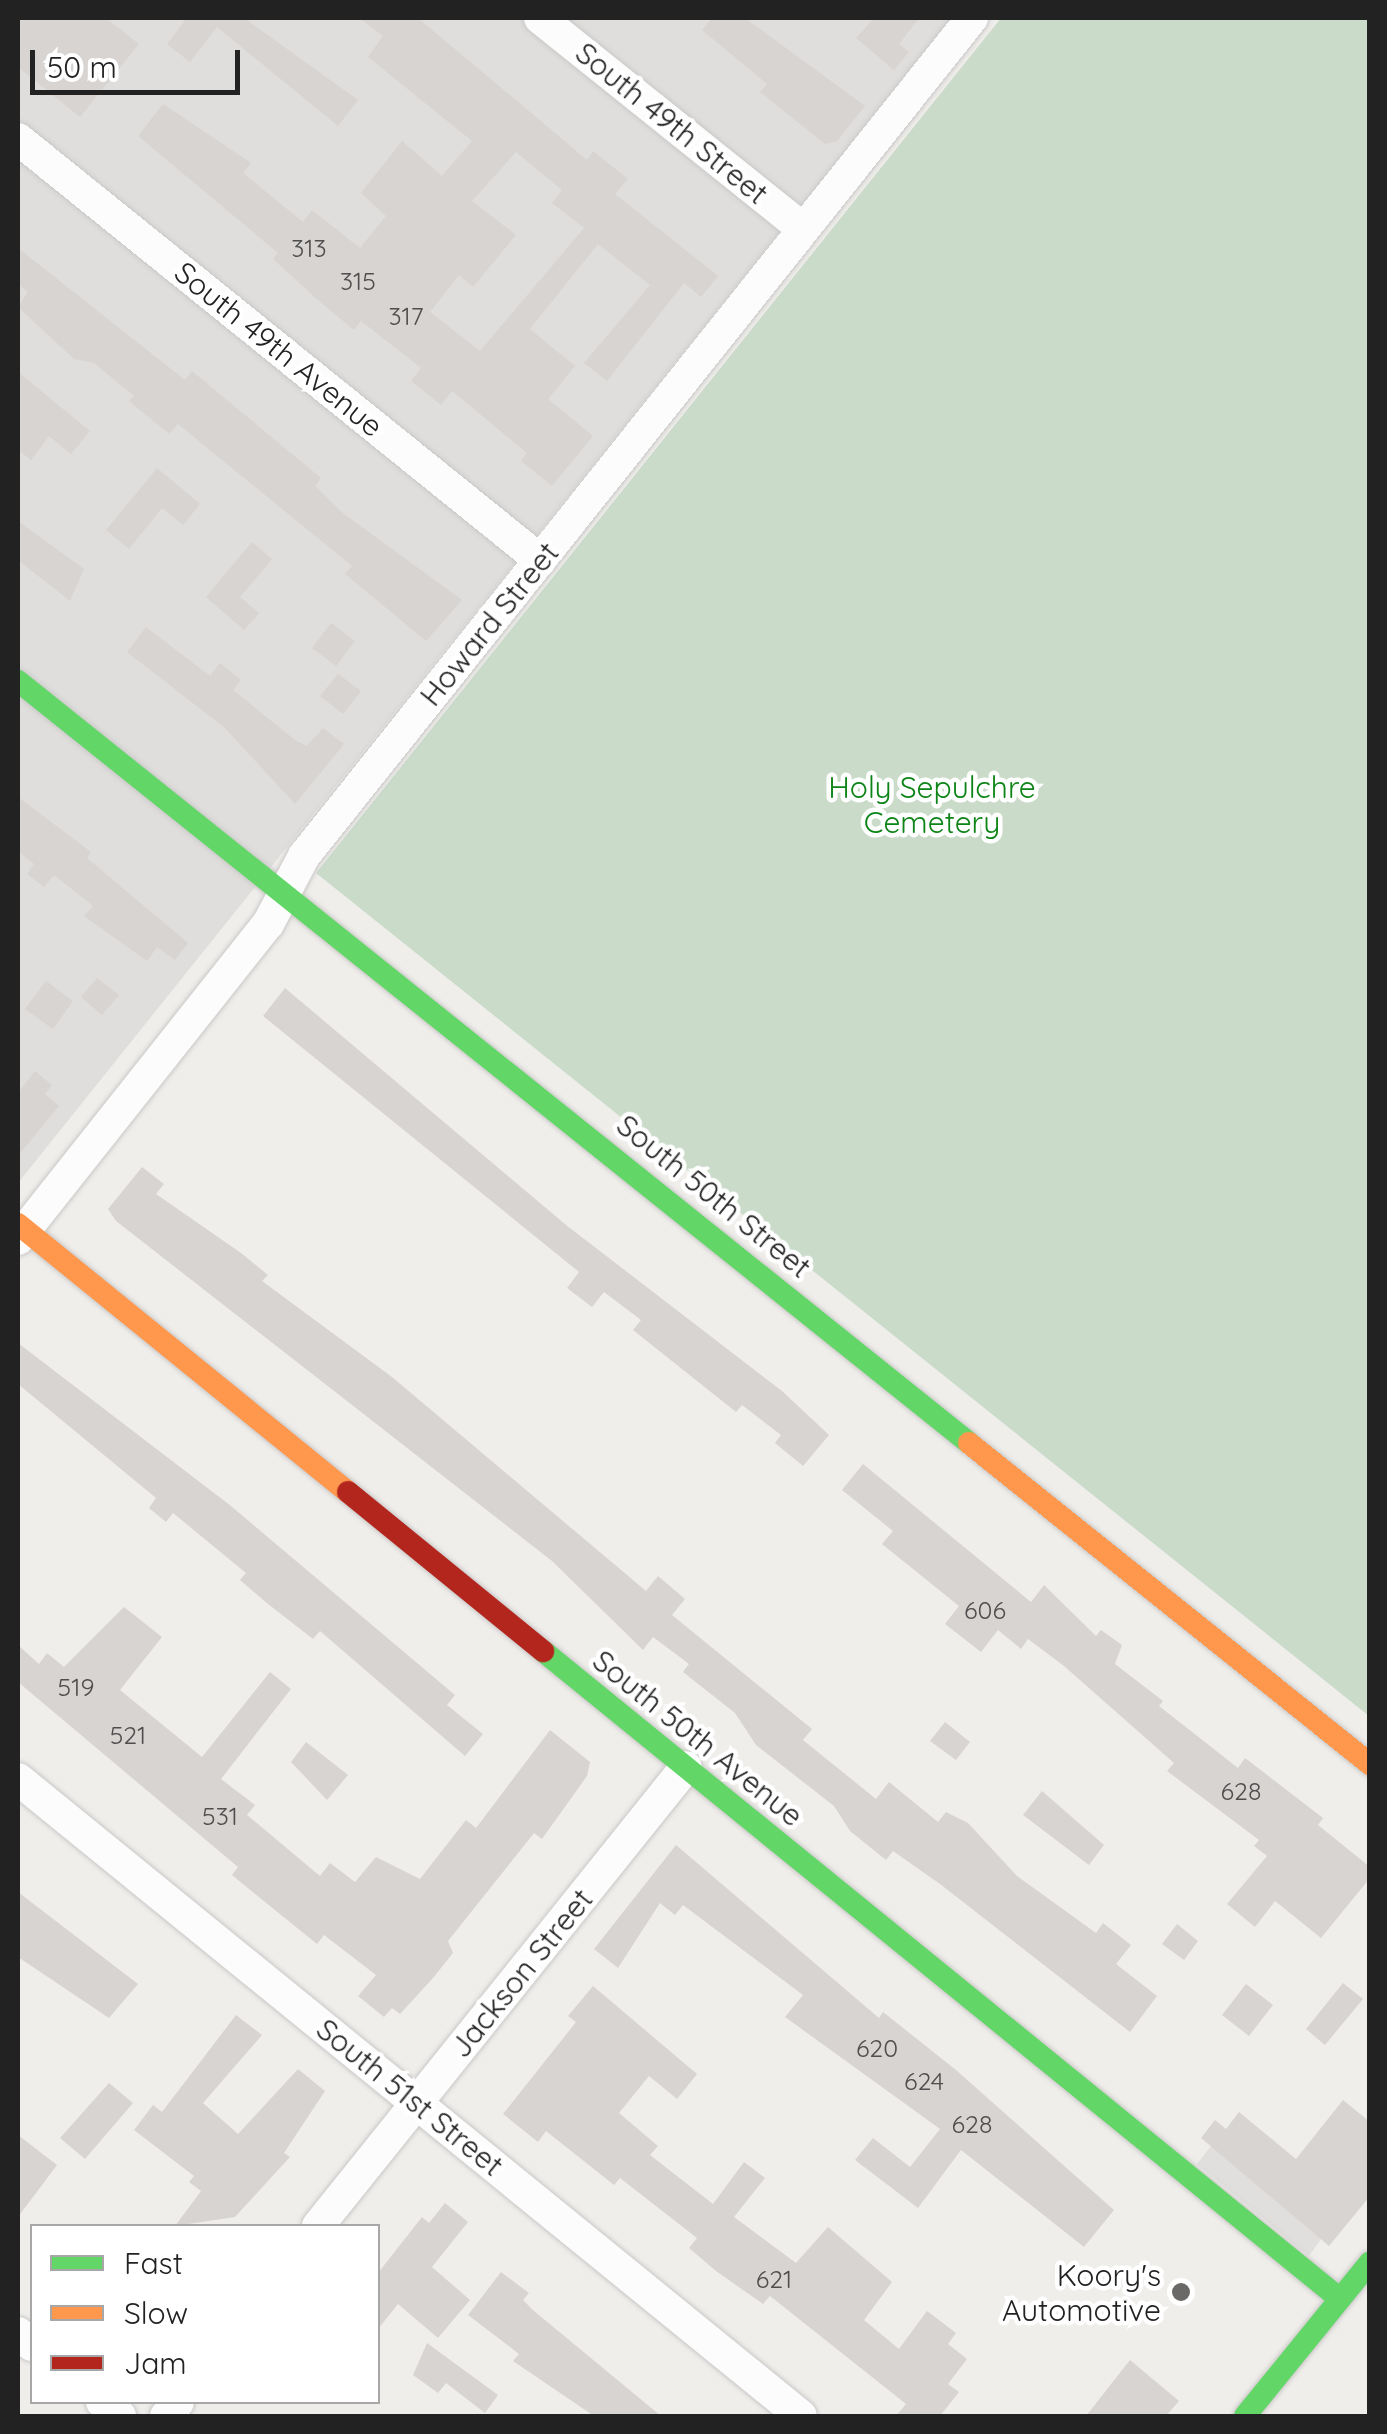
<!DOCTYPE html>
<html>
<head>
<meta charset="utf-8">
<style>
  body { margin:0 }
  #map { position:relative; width:1387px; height:2434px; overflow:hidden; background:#f0eeeb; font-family:Quicksand,sans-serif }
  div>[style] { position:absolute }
  .residential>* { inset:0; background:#dfdedc }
  .cemetery>* { inset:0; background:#cadbca }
  .parking>* { inset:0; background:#e0dfde }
  .building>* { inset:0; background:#d7d4d2 }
  .roads { filter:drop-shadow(0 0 2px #c9c8c7) drop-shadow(0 0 2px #c9c8c7) }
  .street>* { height:32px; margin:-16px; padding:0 16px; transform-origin:16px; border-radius:16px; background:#fdfcfc }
  .fast>* { height:22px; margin:-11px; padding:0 11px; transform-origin:11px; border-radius:11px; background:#63d668 }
  .slow>* { height:22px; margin:-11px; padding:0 11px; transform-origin:11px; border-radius:11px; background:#ff974d }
  .jam>* { height:22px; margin:-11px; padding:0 11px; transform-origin:11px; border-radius:11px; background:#b3261e }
  .dots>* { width:28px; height:28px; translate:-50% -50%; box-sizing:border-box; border:5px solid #fff; border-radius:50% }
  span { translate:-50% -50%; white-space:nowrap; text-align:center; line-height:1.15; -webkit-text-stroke:9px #fff; paint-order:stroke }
  .number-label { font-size:25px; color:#4f4e4e }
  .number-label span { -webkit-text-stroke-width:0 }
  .street-label { font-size:30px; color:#222 }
  .park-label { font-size:30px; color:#0c8416 }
  .poi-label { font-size:30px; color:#222 }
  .right { translate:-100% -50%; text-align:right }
  .frame { position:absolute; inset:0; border:20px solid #222; pointer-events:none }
  .legend { position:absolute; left:30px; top:2224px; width:350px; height:180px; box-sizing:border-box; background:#fff; border:2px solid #a7a7a7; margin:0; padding:12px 18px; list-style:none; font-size:30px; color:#222 }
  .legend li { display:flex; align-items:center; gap:20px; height:50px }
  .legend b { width:50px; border:2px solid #a7a7a7 }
  .scale { position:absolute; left:30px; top:50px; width:210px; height:45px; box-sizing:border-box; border:5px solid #222; border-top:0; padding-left:12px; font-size:30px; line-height:35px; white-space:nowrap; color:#222; -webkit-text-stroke:8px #fff; paint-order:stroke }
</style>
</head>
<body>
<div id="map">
  <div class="residential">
    <div style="clip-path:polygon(18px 18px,951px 18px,18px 1183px)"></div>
  </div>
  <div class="cemetery">
    <div style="clip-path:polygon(1001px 18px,1369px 18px,1369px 1716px,316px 873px)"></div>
  </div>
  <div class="parking">
    <div style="clip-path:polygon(1211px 2146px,1321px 2239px,1309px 2256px,1197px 2164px)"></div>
  </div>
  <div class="building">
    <div style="clip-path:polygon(18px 18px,106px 18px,139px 44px,80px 117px,18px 67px)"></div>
    <div style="clip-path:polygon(187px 18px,244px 18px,358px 100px,338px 126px,217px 27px,190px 62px,167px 44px)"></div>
    <div style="clip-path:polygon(evenodd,359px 18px,418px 18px,587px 160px,593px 151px,628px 179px,615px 194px,718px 276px,701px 297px,684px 283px,607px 381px,584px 363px,650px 285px,598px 244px,530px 329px,575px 366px,548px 399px,593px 436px,552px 486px,521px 461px,527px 453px,452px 391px,441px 405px,411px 381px,421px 368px,361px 321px,354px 330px,318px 300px,273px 259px,278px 253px,138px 136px,163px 104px,251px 163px,243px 173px,303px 222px,312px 210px,360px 248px,386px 216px,361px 193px,402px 141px,442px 176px,472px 141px,368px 57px,383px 36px,359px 18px,516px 152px,562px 190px,552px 203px,584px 228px,480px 351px,430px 312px,459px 275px,473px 287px,516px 235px,472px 201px,516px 152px)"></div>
    <div style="clip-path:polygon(712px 18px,745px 18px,865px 106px,837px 141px,825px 144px,760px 92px,767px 84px,702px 30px)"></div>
    <div style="clip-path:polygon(874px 18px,919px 18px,899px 44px,909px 52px,894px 70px,856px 38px)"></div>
    <div style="clip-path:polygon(18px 248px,185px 380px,192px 371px,321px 478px,315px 486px,344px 514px,462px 600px,426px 641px,345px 574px,352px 566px,178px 424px,169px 434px,129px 401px,134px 396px,94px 363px,74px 359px,18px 307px,28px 292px,18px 284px)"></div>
    <div style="clip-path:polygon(18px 372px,90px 431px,71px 454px,49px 436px,31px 460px,18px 450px)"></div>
    <div style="clip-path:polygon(157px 468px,200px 504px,183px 525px,162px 508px,129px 549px,106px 530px)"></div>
    <div style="clip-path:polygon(18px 521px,84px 569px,70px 601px,18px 560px)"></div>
    <div style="clip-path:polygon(252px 542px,272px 559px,240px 597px,259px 613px,244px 630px,206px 597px)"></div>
    <div style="clip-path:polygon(331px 623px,355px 641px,336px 666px,312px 648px)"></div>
    <div style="clip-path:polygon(146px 627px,210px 676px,220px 663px,241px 680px,233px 690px,295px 740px,307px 746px,323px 728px,344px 744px,295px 804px,225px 728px,127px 652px)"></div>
    <div style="clip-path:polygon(338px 674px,361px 691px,343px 714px,320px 696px)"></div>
    <div style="clip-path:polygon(18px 797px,91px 852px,87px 858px,188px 943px,175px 960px,157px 947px,147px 961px,84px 916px,93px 906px,54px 875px,44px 887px,27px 874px,34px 864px,18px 851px)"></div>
    <div style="clip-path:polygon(97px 978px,119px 995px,102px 1015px,81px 997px)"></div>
    <div style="clip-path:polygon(46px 981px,73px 1001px,53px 1029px,25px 1009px)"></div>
    <div style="clip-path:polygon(285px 988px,566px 1225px,782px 1391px,829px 1435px,803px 1466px,775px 1443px,781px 1435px,742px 1405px,736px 1412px,633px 1330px,641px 1320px,604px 1292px,592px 1307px,567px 1288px,579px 1272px,263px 1016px)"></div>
    <div style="clip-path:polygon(35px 1071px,52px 1085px,45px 1094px,59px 1106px,18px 1156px,18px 1093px)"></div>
    <div style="clip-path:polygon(142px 1167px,164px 1184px,156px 1194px,241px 1253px,268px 1275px,262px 1281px,392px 1377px,646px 1591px,658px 1576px,685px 1599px,672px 1615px,812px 1729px,803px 1740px,876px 1799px,889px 1782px,938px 1822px,946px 1812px,968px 1823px,1017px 1876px,1096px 1933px,1103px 1923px,1131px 1945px,1116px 1964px,1157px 1996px,1130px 2032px,940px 1884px,893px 1851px,886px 1860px,850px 1831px,834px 1806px,756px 1745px,735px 1713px,683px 1672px,689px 1664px,653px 1637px,643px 1650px,552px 1561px,116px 1221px,108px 1209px)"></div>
    <div style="clip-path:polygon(18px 1343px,231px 1506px,455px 1695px,447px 1705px,483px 1734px,465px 1756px,320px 1631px,313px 1639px,268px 1604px,240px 1580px,246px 1573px,173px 1513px,166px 1522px,149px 1508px,156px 1498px,18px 1384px)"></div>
    <div style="clip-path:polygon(863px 1464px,1031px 1602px,1044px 1585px,1096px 1636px,1101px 1630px,1122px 1645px,1115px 1664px,1163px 1701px,1159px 1706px,1238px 1768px,1245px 1758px,1323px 1818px,1318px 1825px,1370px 1867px,1370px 1878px,1321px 1938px,1275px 1901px,1255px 1927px,1227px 1904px,1267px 1856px,1254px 1846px,1259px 1840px,1167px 1771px,1174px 1763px,1064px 1666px,1028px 1639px,1021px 1649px,998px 1630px,981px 1652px,945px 1624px,959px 1606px,882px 1544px,893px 1531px,842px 1490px)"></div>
    <div style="clip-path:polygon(124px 1607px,162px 1637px,120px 1690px,202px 1757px,270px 1672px,291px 1689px,221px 1779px,255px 1805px,247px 1815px,320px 1876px,330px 1863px,355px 1882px,376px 1857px,420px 1879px,466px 1820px,476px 1828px,550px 1730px,590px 1762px,587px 1776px,542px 1839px,534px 1833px,448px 1941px,453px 1953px,433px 1978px,400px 2014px,392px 2008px,384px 2017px,358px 1996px,376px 1975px,324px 1935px,317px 1944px,265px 1902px,232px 1875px,238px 1867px,18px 1682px,18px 1645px,39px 1664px,47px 1653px,64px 1667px)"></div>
    <div style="clip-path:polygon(945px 1722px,970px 1742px,956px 1760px,930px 1741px)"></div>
    <div style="clip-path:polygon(306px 1742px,348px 1775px,327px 1800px,291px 1762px)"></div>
    <div style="clip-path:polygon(1042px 1791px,1104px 1845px,1089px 1865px,1023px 1815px)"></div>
    <div style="clip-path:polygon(676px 1845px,879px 2018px,883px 2012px,956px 2070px,1114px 2210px,1084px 2247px,961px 2150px,918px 2208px,855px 2160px,873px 2138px,910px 2167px,940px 2129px,785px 2017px,803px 1995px,683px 1905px,675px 1915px,660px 1903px,618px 1968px,594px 1949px)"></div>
    <div style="clip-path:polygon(18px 1892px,138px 1984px,109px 2018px,18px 1957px)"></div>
    <div style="clip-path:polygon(1177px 1924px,1198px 1941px,1184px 1960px,1162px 1944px)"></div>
    <div style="clip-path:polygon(1343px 1983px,1363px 1999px,1325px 2045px,1306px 2029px)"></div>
    <div style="clip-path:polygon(1246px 1984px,1273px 2005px,1249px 2036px,1222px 2015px)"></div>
    <div style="clip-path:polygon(593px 1986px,697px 2074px,677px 2099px,649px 2076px,619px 2113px,658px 2146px,650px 2155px,713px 2204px,744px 2162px,765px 2178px,734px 2217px,796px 2263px,828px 2227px,892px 2282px,864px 2320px,899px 2349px,927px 2311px,956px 2333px,948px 2344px,967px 2359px,948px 2384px,959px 2392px,940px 2416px,896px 2416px,906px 2404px,770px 2296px,763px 2304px,716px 2271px,689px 2248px,697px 2238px,620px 2178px,614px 2185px,546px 2131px,538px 2142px,503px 2114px,576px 2022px,568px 2016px)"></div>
    <div style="clip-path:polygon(236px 2015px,262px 2035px,203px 2103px,238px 2134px,298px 2069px,325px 2091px,284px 2153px,290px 2157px,235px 2217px,175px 2226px,201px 2191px,189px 2182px,194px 2176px,134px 2130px,153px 2105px,162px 2112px)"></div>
    <div style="clip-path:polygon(109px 2083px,133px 2103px,85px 2159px,60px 2138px)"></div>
    <div style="clip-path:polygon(1343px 2100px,1370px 2122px,1370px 2196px,1329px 2246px,1201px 2138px,1215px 2120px,1226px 2129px,1239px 2112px,1296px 2159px)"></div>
    <div style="clip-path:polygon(18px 2135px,57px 2165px,18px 2217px)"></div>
    <div style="clip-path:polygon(445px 2203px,468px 2222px,432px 2267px,470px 2300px,438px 2338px,398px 2304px,378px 2329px,378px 2273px,422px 2217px,429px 2223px)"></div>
    <div style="clip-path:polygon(501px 2272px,529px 2293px,523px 2300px,534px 2311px,661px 2416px,594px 2416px,513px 2361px,519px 2354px,468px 2315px)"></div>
    <div style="clip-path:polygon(427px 2343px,498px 2395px,485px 2413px,446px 2383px,438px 2393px,413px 2375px)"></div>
    <div style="clip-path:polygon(1130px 2360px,1179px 2401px,1166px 2416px,1086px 2416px)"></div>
  </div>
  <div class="roads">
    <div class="street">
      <div style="left:540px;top:18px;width:337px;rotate:38.7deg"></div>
      <div style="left:18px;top:139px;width:671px;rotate:38.89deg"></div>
      <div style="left:18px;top:1239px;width:402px;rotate:-51.6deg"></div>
      <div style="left:268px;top:924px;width:77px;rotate:-62.1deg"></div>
      <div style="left:304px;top:856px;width:1072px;rotate:-51.44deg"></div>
      <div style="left:18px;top:1779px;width:1009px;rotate:39.13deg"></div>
      <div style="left:318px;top:2226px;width:588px;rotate:-51.28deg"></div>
      <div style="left:18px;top:2333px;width:18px;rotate:41deg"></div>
      <div style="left:102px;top:2402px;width:23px;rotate:38deg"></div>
      <div style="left:166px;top:2416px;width:18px;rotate:-49deg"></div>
    </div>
    <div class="fast">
      <div style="left:18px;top:681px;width:1219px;rotate:38.7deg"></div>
      <div style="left:543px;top:1651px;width:1027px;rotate:39.11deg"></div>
      <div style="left:1245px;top:2416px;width:198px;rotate:-50.9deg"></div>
    </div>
    <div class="slow">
      <div style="left:18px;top:1224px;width:425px;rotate:39.1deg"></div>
      <div style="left:969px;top:1443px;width:514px;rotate:38.68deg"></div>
    </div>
    <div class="jam">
      <div style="left:348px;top:1492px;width:252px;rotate:39.2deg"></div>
    </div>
  </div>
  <div class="dots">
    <div style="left:1181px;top:2292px;background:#6a6968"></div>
  </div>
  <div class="number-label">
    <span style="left:309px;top:248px">313</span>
    <span style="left:358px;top:281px">315</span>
    <span style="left:406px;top:316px">317</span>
    <span style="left:985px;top:1610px">606</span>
    <span style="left:76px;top:1687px">519</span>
    <span style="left:128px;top:1735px">521</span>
    <span style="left:1241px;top:1791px">628</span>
    <span style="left:220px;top:1816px">531</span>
    <span style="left:877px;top:2048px">620</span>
    <span style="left:924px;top:2081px">624</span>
    <span style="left:972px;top:2124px">628</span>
    <span style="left:774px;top:2279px">621</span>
  </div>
  <div class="street-label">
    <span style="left:672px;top:123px;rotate:39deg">South 49th Street</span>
    <span style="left:279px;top:349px;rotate:39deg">South 49th Avenue</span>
    <span style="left:489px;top:624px;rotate:-51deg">Howard Street</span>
    <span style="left:714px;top:1196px;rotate:39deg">South 50th Street</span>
    <span style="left:698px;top:1738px;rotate:39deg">South 50th Avenue</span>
    <span style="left:521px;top:1973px;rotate:-51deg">Jackson Street</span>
    <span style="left:410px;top:2097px;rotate:39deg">South 51st Street</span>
  </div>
  <div class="park-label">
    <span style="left:932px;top:804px">Holy Sepulchre<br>Cemetery</span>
  </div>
  <div class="poi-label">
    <span class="right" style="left:1161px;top:2292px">Koory's<br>Automotive</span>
  </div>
  <div class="frame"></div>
  <ul class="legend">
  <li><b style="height:12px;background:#63d668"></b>Fast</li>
  <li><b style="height:12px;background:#ff974d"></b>Slow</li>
  <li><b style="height:12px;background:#b3261e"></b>Jam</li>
  </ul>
  <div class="scale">50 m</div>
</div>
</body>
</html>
